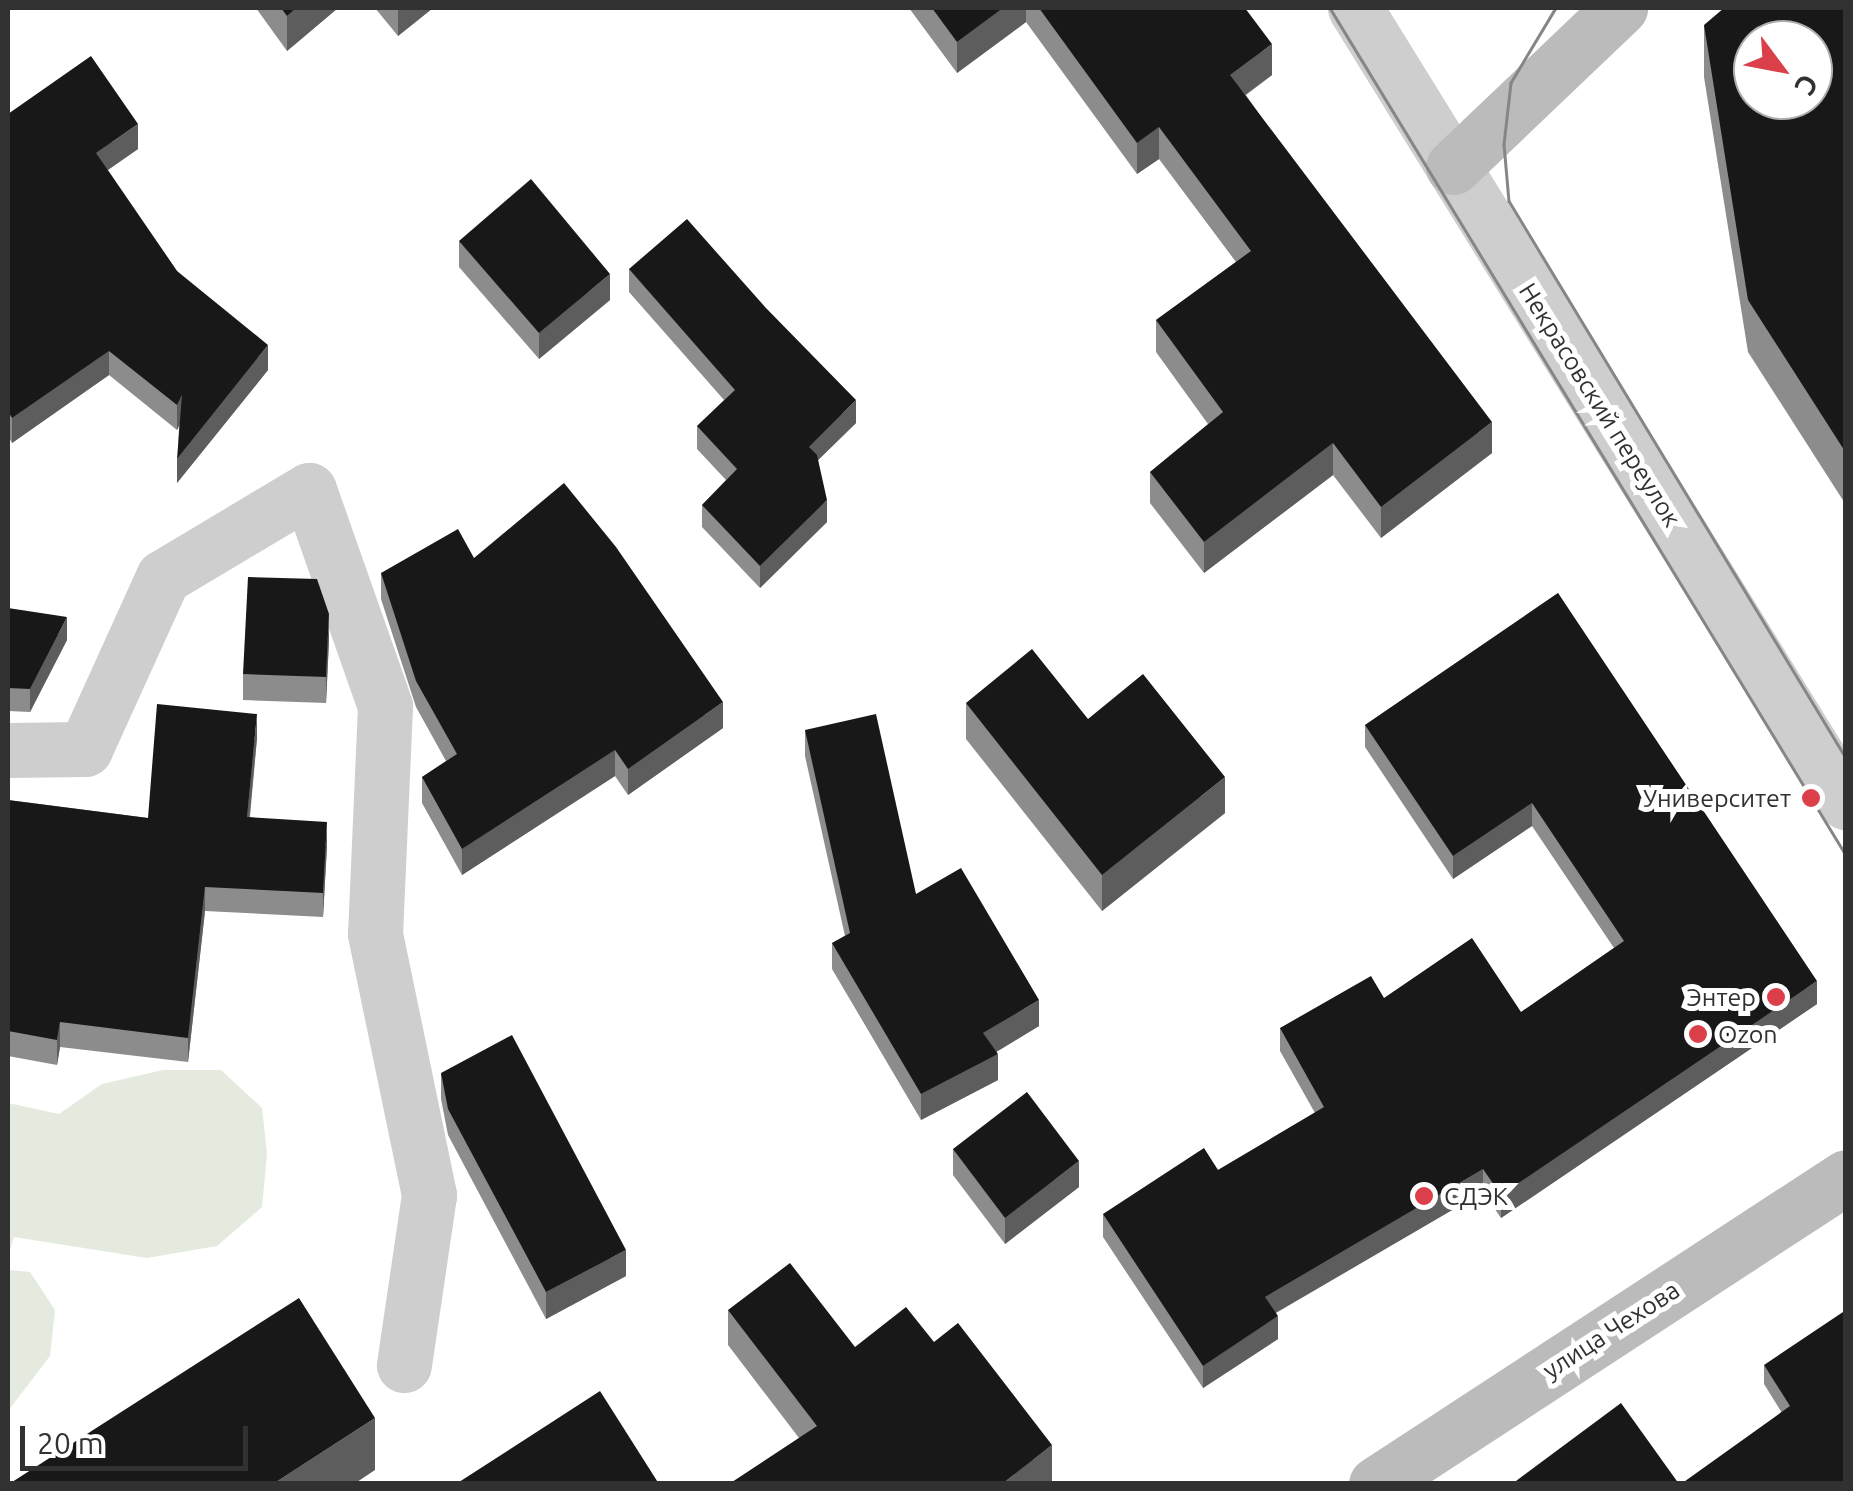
<!DOCTYPE html>
<html>
<head>
<meta charset="utf-8">
<style>
  body { margin:0 }
  #map { position:relative; width:1853px; height:1491px; overflow:hidden; background:#fff; font-family:Ubuntu,sans-serif }
  div>[style] { position:absolute }
  .green>* { inset:0; background:#e4eadd }
  .street>* { height:55px; margin:-27.5px; padding:0 27.5px; transform-origin:27.5px; border-radius:27.5px; background:#cecece }
  .secondary>* { height:55px; margin:-27.5px; padding:0 27.5px; transform-origin:27.5px; border-radius:27.5px; background:#bbb }
  .tram>* { height:2.5px; margin:-1.25px; padding:0 1.25px; transform-origin:1.25px; border-radius:1.25px; background:#868686 }
  .wall>* { inset:0; background:#8c8c8c }
  .shaded-wall>* { inset:0; background:#5d5d5d }
  .building>* { inset:0; background:#181818 }
  .dots>* { width:28px; height:28px; translate:-50% -50%; box-sizing:border-box; border:5px solid #fff; border-radius:50% }
  span { translate:-50% -50%; white-space:nowrap; text-align:center; line-height:1.15; -webkit-text-stroke:10px #fff; paint-order:stroke }
  .street-label { font-size:25px; color:#313131 }
  .poi-label { font-size:25px; color:#313131 }
  .right { translate:-100% -50%; text-align:right }
  .left { translate:0 -50%; text-align:left }
  .frame { position:absolute; inset:0; border:10px solid #313131; pointer-events:none }
  .north { position:absolute; left:1733px; top:20px; width:100px; height:100px; box-sizing:border-box; background:#fff; border:2px solid #adadad; border-radius:50%; rotate:122deg; font-size:28px; font-weight:700; line-height:40px; text-align:center; color:#313131 }
  .north::after { content:''; display:block; margin:auto; width:35px; height:45px; background:#db3f4a; clip-path:polygon(50% 0,100% 100%,50% 72%,0 100%) }
  .scale { position:absolute; left:20px; top:1426px; width:228px; height:45px; box-sizing:border-box; border:5px solid #313131; border-top:0; padding-left:12px; font-size:30px; line-height:35px; white-space:nowrap; color:#313131; -webkit-text-stroke:8px #fff; paint-order:stroke }
</style>
</head>
<body>
<div id="map">
  <div class="green">
    <div style="clip-path:polygon(163px 1070px,221px 1070px,262px 1108px,267px 1154px,262px 1207px,217px 1246px,147px 1258px,14px 1237px,8px 1256px,8px 1103px,59px 1114px,102px 1084px)"></div>
    <div style="clip-path:polygon(8px 1270px,30px 1272px,55px 1310px,50px 1356px,8px 1411px)"></div>
  </div>
  <div class="street">
    <div style="left:1355px;top:8px;width:934px;rotate:58.27deg"></div>
    <div style="left:8px;top:750px;width:77px;rotate:-0.7deg"></div>
    <div style="left:85px;top:749px;width:189px;rotate:-65.6deg"></div>
    <div style="left:163px;top:577px;width:170px;rotate:-30.8deg"></div>
    <div style="left:309px;top:490px;width:229px;rotate:70.6deg"></div>
    <div style="left:385px;top:706px;width:228px;rotate:92.5deg"></div>
    <div style="left:375px;top:934px;width:267px;rotate:78.3deg"></div>
    <div style="left:429px;top:1195px;width:172px;rotate:98.4deg"></div>
  </div>
  <div class="secondary">
    <div style="left:1453px;top:167px;width:231px;rotate:-43.6deg"></div>
    <div style="left:1376px;top:1484px;width:561px;rotate:-33.15deg"></div>
  </div>
  <div class="tram">
    <div style="left:1330px;top:8px;width:992px;rotate:58.65deg"></div>
    <div style="left:1556px;top:8px;width:87px;rotate:121deg"></div>
    <div style="left:1511px;top:83px;width:61px;rotate:96.5deg"></div>
    <div style="left:1504px;top:144px;width:57px;rotate:85deg"></div>
    <div style="left:1509px;top:201px;width:651px;rotate:58.82deg"></div>
  </div>
  <div class="wall">
    <div style="clip-path:polygon(256px 8px,338px 8px,287px 51px)"></div>
    <div style="clip-path:polygon(375px 8px,433px 8px,398px 36px)"></div>
    <div style="clip-path:polygon(909px 8px,1245px 8px,1272px 75px,1246px 95px,1492px 453px,1381px 538px,1333px 475px,1204px 573px,1150px 503px,1150px 472px,1208px 424px,1156px 352px,1156px 320px,1236px 262px,1159px 159px,1137px 174px,1026px 22px,957px 73px)"></div>
    <div style="clip-path:polygon(1846px 8px,1846px 505px,1748px 352px,1704px 77px,1704px 25px)"></div>
    <div style="clip-path:polygon(8px 114px,138px 149px,108px 170px,177px 271px,268px 370px,177px 483px,179px 425px,177px 430px,109px 375px,12px 443px,8px 436px)"></div>
    <div style="clip-path:polygon(459px 241px,610px 300px,539px 359px,459px 267px)"></div>
    <div style="clip-path:polygon(629px 269px,856px 423px,818px 460px,827px 522px,760px 588px,702px 527px,702px 505px,726px 480px,697px 449px,697px 426px,724px 400px,629px 292px)"></div>
    <div style="clip-path:polygon(474px 558px,723px 728px,628px 795px,615px 776px,462px 875px,422px 803px,422px 777px,446px 761px,416px 707px,381px 599px,381px 573px)"></div>
    <div style="clip-path:polygon(1558px 593px,1817px 1004px,1501px 1218px,1483px 1192px,1276px 1313px,1278px 1339px,1203px 1388px,1103px 1237px,1103px 1214px,1218px 1170px,1315px 1113px,1280px 1051px,1280px 1028px,1384px 998px,1521px 1012px,1614px 948px,1532px 826px,1453px 879px,1365px 747px,1365px 725px)"></div>
    <div style="clip-path:polygon(8px 608px,67px 640px,30px 712px,8px 711px)"></div>
    <div style="clip-path:polygon(329px 640px,326px 703px,243px 700px,243px 674px)"></div>
    <div style="clip-path:polygon(966px 703px,1088px 719px,1225px 813px,1102px 911px,966px 739px)"></div>
    <div style="clip-path:polygon(805px 730px,916px 894px,1039px 1026px,996px 1052px,998px 1080px,921px 1120px,832px 969px,832px 943px,845px 936px,805px 756px)"></div>
    <div style="clip-path:polygon(257px 738px,250px 817px,327px 846px,323px 917px,205px 911px,188px 1062px,60px 1047px,57px 1065px,8px 1056px,8px 800px,148px 818px)"></div>
    <div style="clip-path:polygon(441px 1073px,626px 1276px,546px 1319px,448px 1135px,441px 1099px)"></div>
    <div style="clip-path:polygon(953px 1149px,1079px 1187px,1005px 1244px,953px 1175px)"></div>
    <div style="clip-path:polygon(728px 1310px,855px 1347px,934px 1342px,1052px 1481px,799px 1438px,728px 1345px)"></div>
    <div style="clip-path:polygon(1764px 1365px,1846px 1484px,1782px 1413px,1764px 1384px)"></div>
  </div>
  <div class="shaded-wall">
    <div style="clip-path:polygon(296px 8px,338px 8px,287px 51px,287px 16px)"></div>
    <div style="clip-path:polygon(398px 8px,433px 8px,398px 36px)"></div>
    <div style="clip-path:polygon(1003px 8px,1026px 8px,1026px 22px,957px 73px,957px 42px)"></div>
    <div style="clip-path:polygon(1272px 44px,1272px 75px,1230px 106px,1230px 75px)"></div>
    <div style="clip-path:polygon(138px 124px,138px 149px,96px 178px,96px 153px)"></div>
    <div style="clip-path:polygon(1159px 127px,1159px 159px,1137px 174px,1137px 143px)"></div>
    <div style="clip-path:polygon(610px 274px,610px 300px,539px 359px,539px 333px)"></div>
    <div style="clip-path:polygon(268px 345px,268px 370px,177px 483px,177px 459px)"></div>
    <div style="clip-path:polygon(109px 351px,109px 375px,12px 443px,12px 418px)"></div>
    <div style="clip-path:polygon(182px 395px,182px 420px,177px 430px,177px 405px)"></div>
    <div style="clip-path:polygon(856px 400px,856px 423px,809px 469px,809px 447px)"></div>
    <div style="clip-path:polygon(1492px 422px,1492px 453px,1381px 538px,1381px 507px)"></div>
    <div style="clip-path:polygon(1333px 443px,1333px 475px,1204px 573px,1204px 542px)"></div>
    <div style="clip-path:polygon(827px 500px,827px 522px,760px 588px,760px 566px)"></div>
    <div style="clip-path:polygon(329px 614px,329px 640px,326px 703px,326px 677px)"></div>
    <div style="clip-path:polygon(67px 617px,67px 640px,30px 712px,30px 689px)"></div>
    <div style="clip-path:polygon(723px 702px,723px 728px,628px 795px,628px 769px)"></div>
    <div style="clip-path:polygon(257px 714px,257px 738px,247px 842px,247px 817px)"></div>
    <div style="clip-path:polygon(615px 750px,615px 776px,462px 875px,462px 849px)"></div>
    <div style="clip-path:polygon(1225px 777px,1225px 813px,1102px 911px,1102px 875px)"></div>
    <div style="clip-path:polygon(1532px 803px,1532px 826px,1453px 879px,1453px 856px)"></div>
    <div style="clip-path:polygon(327px 822px,327px 846px,323px 917px,323px 893px)"></div>
    <div style="clip-path:polygon(205px 887px,205px 911px,188px 1062px,188px 1038px)"></div>
    <div style="clip-path:polygon(1817px 981px,1817px 1004px,1501px 1218px,1501px 1195px)"></div>
    <div style="clip-path:polygon(1039px 1000px,1039px 1026px,983px 1060px,983px 1033px)"></div>
    <div style="clip-path:polygon(60px 1022px,60px 1047px,57px 1065px,57px 1040px)"></div>
    <div style="clip-path:polygon(998px 1054px,998px 1080px,921px 1120px,921px 1094px)"></div>
    <div style="clip-path:polygon(1079px 1161px,1079px 1187px,1005px 1244px,1005px 1218px)"></div>
    <div style="clip-path:polygon(1483px 1169px,1483px 1192px,1265px 1319px,1265px 1297px)"></div>
    <div style="clip-path:polygon(626px 1250px,626px 1276px,546px 1319px,546px 1292px)"></div>
    <div style="clip-path:polygon(1278px 1316px,1278px 1339px,1203px 1388px,1203px 1366px)"></div>
    <div style="clip-path:polygon(375px 1418px,375px 1470px,354px 1484px,273px 1484px)"></div>
    <div style="clip-path:polygon(1052px 1445px,1052px 1481px,1048px 1484px,1002px 1484px)"></div>
  </div>
  <div class="building">
    <div style="clip-path:polygon(281px 8px,296px 8px,287px 16px)"></div>
    <div style="clip-path:polygon(932px 8px,1003px 8px,957px 42px)"></div>
    <div style="clip-path:polygon(1039px 8px,1245px 8px,1272px 44px,1230px 75px,1492px 422px,1381px 507px,1333px 443px,1204px 542px,1150px 472px,1223px 412px,1156px 320px,1251px 251px,1159px 127px,1137px 143px)"></div>
    <div style="clip-path:polygon(evenodd,1724px 8px,1846px 8px,1846px 453px,1748px 300px,1704px 25px,1724px 8px,1753px 40px,1813px 40px,1813px 100px,1753px 100px,1753px 40px)"></div>
    <div style="clip-path:polygon(91px 56px,138px 124px,96px 153px,177px 271px,268px 345px,177px 459px,182px 395px,177px 405px,109px 351px,12px 418px,8px 411px,8px 114px)"></div>
    <div style="clip-path:polygon(531px 179px,610px 274px,539px 333px,459px 241px)"></div>
    <div style="clip-path:polygon(687px 219px,765px 307px,856px 400px,809px 447px,817px 455px,827px 500px,760px 566px,702px 505px,737px 469px,697px 426px,735px 390px,629px 269px)"></div>
    <div style="clip-path:polygon(564px 483px,616px 547px,723px 702px,628px 769px,615px 750px,462px 849px,422px 777px,457px 754px,416px 681px,381px 573px,458px 529px,474px 558px)"></div>
    <div style="clip-path:polygon(248px 577px,317px 579px,329px 614px,326px 677px,243px 674px)"></div>
    <div style="clip-path:polygon(1558px 593px,1817px 981px,1501px 1195px,1483px 1169px,1265px 1297px,1278px 1316px,1203px 1366px,1103px 1214px,1204px 1148px,1218px 1170px,1324px 1107px,1280px 1028px,1371px 976px,1384px 998px,1472px 938px,1521px 1012px,1624px 941px,1532px 803px,1453px 856px,1365px 725px)"></div>
    <div style="clip-path:polygon(8px 608px,67px 617px,30px 689px,8px 688px)"></div>
    <div style="clip-path:polygon(1032px 649px,1088px 719px,1143px 674px,1225px 777px,1102px 875px,966px 703px)"></div>
    <div style="clip-path:polygon(157px 704px,257px 714px,247px 817px,327px 822px,323px 893px,205px 887px,188px 1038px,60px 1022px,57px 1040px,8px 1031px,8px 800px,148px 818px)"></div>
    <div style="clip-path:polygon(876px 714px,916px 894px,961px 868px,1039px 1000px,983px 1033px,998px 1054px,921px 1094px,832px 943px,850px 933px,805px 730px)"></div>
    <div style="clip-path:polygon(512px 1035px,626px 1250px,546px 1292px,448px 1109px,441px 1073px)"></div>
    <div style="clip-path:polygon(1027px 1092px,1079px 1161px,1005px 1218px,953px 1149px)"></div>
    <div style="clip-path:polygon(790px 1263px,855px 1347px,906px 1307px,934px 1342px,958px 1323px,1052px 1445px,1002px 1484px,729px 1484px,817px 1426px,728px 1310px)"></div>
    <div style="clip-path:polygon(299px 1298px,375px 1418px,273px 1484px,9px 1484px)"></div>
    <div style="clip-path:polygon(1846px 1310px,1846px 1484px,1681px 1484px,1790px 1406px,1764px 1365px)"></div>
    <div style="clip-path:polygon(600px 1391px,659px 1484px,456px 1484px)"></div>
    <div style="clip-path:polygon(1621px 1403px,1679px 1484px,1512px 1484px)"></div>
  </div>
  <div class="dots">
    <div style="left:1811px;top:798px;background:#db3f4a"></div>
    <div style="left:1776px;top:997px;background:#db3f4a"></div>
    <div style="left:1698px;top:1034px;background:#db3f4a"></div>
    <div style="left:1424px;top:1196px;background:#db3f4a"></div>
  </div>
  <div class="street-label">
    <span style="left:1600px;top:405px;rotate:58deg">Некрасовский переулок</span>
    <span style="left:1611px;top:1330px;rotate:-33deg">улица Чехова</span>
  </div>
  <div class="poi-label">
    <span class="right" style="left:1791px;top:798px">Университет</span>
    <span class="right" style="left:1756px;top:997px">Энтер</span>
    <span class="left" style="left:1718px;top:1034px">Ozon</span>
    <span class="left" style="left:1444px;top:1196px">СДЭК</span>
  </div>
  <div class="frame"></div>
  <div class="north">С</div>
  <div class="scale">20 m</div>
</div>
</body>
</html>
